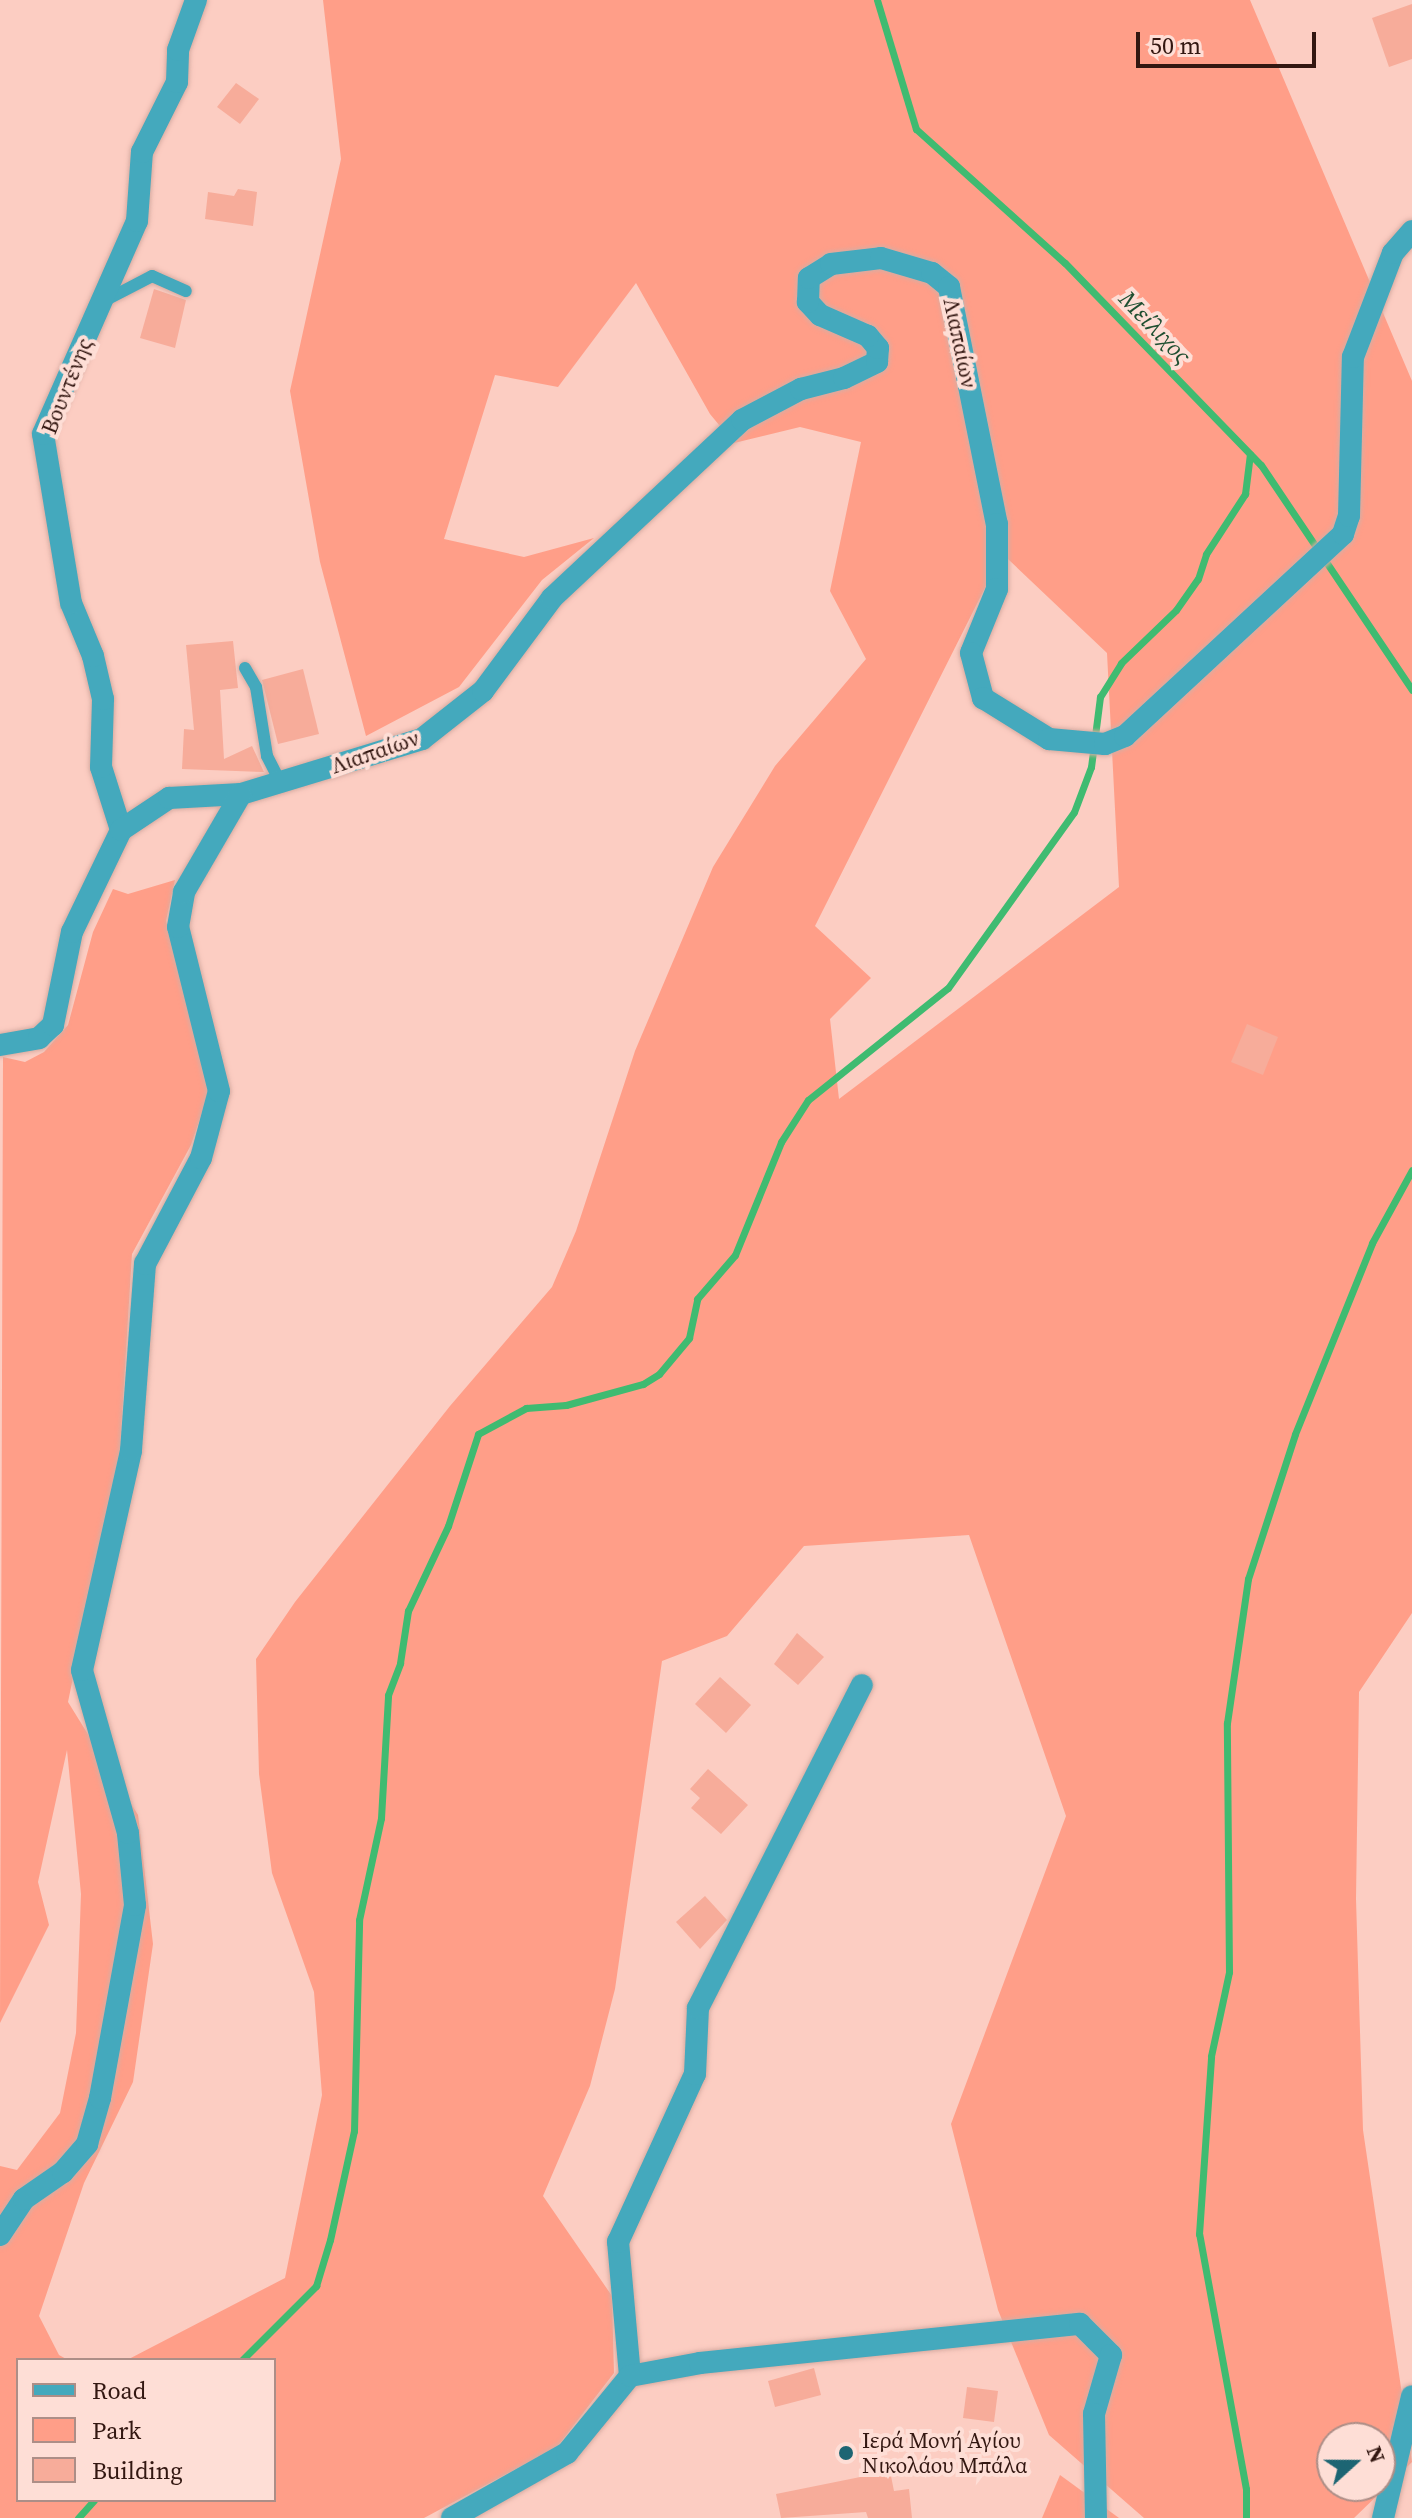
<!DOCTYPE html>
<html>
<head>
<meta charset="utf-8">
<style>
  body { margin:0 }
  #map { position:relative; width:1412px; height:2518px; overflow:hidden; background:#fccdc2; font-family:"Source Serif 4",serif }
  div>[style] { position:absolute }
  .green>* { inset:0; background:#ff9e88 }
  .stream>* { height:7px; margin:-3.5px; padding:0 3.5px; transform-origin:3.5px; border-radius:3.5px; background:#3fbb71 }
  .building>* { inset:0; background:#f7ac9a }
  .roads { filter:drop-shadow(0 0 2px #d8aca2) drop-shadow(0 0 2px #d8aca2) }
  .service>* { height:12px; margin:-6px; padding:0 6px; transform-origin:6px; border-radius:6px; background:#44a9bd }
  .minor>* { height:22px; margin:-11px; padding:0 11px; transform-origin:11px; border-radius:11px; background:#44a9bd }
  .dots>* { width:22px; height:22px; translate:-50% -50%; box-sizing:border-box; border:4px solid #feded6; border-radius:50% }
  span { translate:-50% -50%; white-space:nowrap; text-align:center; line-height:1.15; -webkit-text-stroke:8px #feded6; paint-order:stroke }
  .street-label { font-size:22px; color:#331711 }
  .poi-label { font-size:22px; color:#331711 }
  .left { translate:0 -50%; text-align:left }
  .water-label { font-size:24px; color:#1f4f31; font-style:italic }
  .legend { position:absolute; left:16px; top:2358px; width:260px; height:144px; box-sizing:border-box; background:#feded6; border:2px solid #ad8e87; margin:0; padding:10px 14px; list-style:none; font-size:24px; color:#331711 }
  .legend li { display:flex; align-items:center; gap:16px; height:40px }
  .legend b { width:40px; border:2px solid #ad8e87 }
  .north { position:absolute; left:1316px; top:2422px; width:80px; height:80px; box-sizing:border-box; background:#feded6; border:2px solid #ad8e87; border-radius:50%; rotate:69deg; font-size:22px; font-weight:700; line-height:32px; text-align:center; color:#331711 }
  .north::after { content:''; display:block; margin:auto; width:28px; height:36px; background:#1d6573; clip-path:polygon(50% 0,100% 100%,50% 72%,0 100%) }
  .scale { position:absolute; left:1136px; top:32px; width:180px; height:36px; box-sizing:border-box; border:4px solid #331711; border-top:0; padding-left:10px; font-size:24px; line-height:28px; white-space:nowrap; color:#331711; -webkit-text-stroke:6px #feded6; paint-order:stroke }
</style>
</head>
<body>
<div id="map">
  <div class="green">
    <div style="clip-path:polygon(evenodd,323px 0,1250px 0,1412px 381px,1412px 1613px,1359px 1692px,1356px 1899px,1363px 2130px,1412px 2462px,1354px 2518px,1144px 2518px,1049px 2435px,998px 2310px,951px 2124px,1066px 1816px,969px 1535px,804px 1546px,727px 1636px,662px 1661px,615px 1989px,590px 2086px,543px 2196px,612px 2296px,614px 2373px,557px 2447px,424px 2518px,0 2518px,0 2166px,17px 2170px,60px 2113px,76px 2033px,81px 1894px,67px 1750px,38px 1882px,49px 1925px,0 2023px,3px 1057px,25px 1062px,44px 1052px,68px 1025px,93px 932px,113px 889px,128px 894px,175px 880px,166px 921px,209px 1092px,191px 1145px,132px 1254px,120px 1449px,68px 1702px,138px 1815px,153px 1944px,133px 2082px,84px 2183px,39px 2316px,59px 2355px,68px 2360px,18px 2360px,18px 2500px,274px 2500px,274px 2360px,127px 2360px,285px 2278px,322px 2095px,314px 1992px,272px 1873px,259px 1774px,256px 1659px,295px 1602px,450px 1406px,552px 1287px,576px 1231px,635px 1051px,713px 867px,775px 766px,866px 659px,830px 591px,861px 442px,800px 427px,734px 443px,710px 414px,636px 283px,558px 387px,495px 375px,444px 539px,524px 557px,594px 538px,542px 580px,459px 687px,366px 736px,320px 562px,290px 391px,341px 159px,323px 0,990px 542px,1107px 653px,1119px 887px,839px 1099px,830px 1019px,871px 978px,815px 926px,987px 584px,990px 542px,323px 0,1332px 2438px,1380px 2438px,1380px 2486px,1332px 2486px,1332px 2438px)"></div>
    <div style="clip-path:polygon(1060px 2475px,1119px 2518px,1042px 2518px)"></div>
  </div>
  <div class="stream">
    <div style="left:877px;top:0;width:135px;rotate:73.2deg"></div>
    <div style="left:916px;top:129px;width:200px;rotate:42deg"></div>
    <div style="left:1065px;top:263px;width:281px;rotate:45.9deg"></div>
    <div style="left:1261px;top:465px;width:271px;rotate:56.1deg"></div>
    <div style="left:242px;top:2360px;width:105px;rotate:-45deg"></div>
    <div style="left:316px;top:2286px;width:48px;rotate:-73.1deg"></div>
    <div style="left:330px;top:2240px;width:112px;rotate:-77.6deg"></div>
    <div style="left:354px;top:2131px;width:211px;rotate:-88.6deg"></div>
    <div style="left:359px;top:1920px;width:104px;rotate:-77.8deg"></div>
    <div style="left:381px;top:1818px;width:123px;rotate:-86.7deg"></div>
    <div style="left:388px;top:1695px;width:34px;rotate:-69deg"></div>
    <div style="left:400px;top:1663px;width:53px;rotate:-81.3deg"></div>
    <div style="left:408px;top:1611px;width:94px;rotate:-64.8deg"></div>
    <div style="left:448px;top:1526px;width:97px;rotate:-71.9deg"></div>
    <div style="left:478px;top:1434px;width:55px;rotate:-28.4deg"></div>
    <div style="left:526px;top:1408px;width:40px;rotate:-4.3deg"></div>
    <div style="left:566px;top:1405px;width:80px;rotate:-15.3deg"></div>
    <div style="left:643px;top:1384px;width:19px;rotate:-32deg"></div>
    <div style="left:659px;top:1374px;width:47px;rotate:-50.2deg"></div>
    <div style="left:689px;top:1338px;width:40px;rotate:-78deg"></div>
    <div style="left:697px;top:1299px;width:58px;rotate:-49.2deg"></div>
    <div style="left:735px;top:1255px;width:122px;rotate:-67.8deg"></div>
    <div style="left:781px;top:1142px;width:50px;rotate:-57.3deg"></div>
    <div style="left:808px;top:1100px;width:179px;rotate:-38.7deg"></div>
    <div style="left:948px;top:988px;width:216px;rotate:-54.4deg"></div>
    <div style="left:1074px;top:812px;width:48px;rotate:-69.3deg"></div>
    <div style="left:1091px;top:767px;width:71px;rotate:-82.7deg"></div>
    <div style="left:1100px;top:697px;width:40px;rotate:-58deg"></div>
    <div style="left:1121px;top:663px;width:76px;rotate:-43.9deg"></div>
    <div style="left:1176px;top:610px;width:38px;rotate:-55deg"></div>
    <div style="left:1198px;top:579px;width:26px;rotate:-72deg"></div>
    <div style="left:1206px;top:554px;width:72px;rotate:-57deg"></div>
    <div style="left:1245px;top:494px;width:40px;rotate:-82.9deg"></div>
    <div style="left:78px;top:2518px;width:24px;rotate:-48deg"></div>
    <div style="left:1246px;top:2518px;width:29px;rotate:-90deg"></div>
    <div style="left:1246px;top:2489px;width:259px;rotate:-100.4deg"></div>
    <div style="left:1199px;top:2234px;width:178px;rotate:-86.1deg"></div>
    <div style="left:1211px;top:2056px;width:86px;rotate:-77.9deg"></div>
    <div style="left:1229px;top:1972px;width:249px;rotate:-90.5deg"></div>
    <div style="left:1227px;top:1723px;width:146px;rotate:-81.7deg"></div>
    <div style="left:1248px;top:1579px;width:152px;rotate:-72deg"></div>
    <div style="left:1295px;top:1434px;width:206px;rotate:-68deg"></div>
    <div style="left:1372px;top:1243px;width:83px;rotate:-61.3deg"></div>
  </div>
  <div class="building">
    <div style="clip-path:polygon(1412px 4px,1412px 59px,1389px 67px,1372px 18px)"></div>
    <div style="clip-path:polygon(236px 83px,259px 99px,240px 124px,217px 107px)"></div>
    <div style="clip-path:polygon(238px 189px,257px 192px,253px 226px,205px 219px,208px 192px,234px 196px)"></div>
    <div style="clip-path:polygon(154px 289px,186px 300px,175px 348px,140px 338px)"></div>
    <div style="clip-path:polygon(233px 641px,238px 688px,220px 690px,224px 759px,252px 746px,264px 772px,182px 769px,184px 729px,194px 730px,186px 645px)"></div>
    <div style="clip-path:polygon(303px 669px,319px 734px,278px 744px,262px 680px)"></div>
    <div style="clip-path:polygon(1247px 1024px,1278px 1037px,1263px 1075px,1231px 1062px)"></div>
    <div style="clip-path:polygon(797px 1633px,824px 1657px,798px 1685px,774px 1664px)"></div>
    <div style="clip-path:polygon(720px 1677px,751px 1705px,726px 1733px,695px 1704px)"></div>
    <div style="clip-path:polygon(708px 1769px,748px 1805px,721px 1834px,691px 1808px,700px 1798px,690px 1789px)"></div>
    <div style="clip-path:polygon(705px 1896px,727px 1920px,700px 1949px,676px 1922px)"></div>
    <div style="clip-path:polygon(814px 2368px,821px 2395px,775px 2407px,768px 2381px)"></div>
    <div style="clip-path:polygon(967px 2387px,998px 2391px,994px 2422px,963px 2418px)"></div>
    <div style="clip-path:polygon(890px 2471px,894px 2491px,909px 2489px,912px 2518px,868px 2518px,866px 2512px,781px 2518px,776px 2494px)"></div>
  </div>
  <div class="roads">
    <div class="service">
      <div style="left:104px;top:301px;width:54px;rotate:-27.5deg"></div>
      <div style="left:152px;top:276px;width:37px;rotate:24deg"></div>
      <div style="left:245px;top:668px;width:22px;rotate:60deg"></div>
      <div style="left:256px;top:687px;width:70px;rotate:80.9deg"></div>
      <div style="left:267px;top:756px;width:29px;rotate:63deg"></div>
    </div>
    <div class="minor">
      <div style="left:121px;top:830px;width:66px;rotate:-107.6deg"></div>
      <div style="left:101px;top:767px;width:68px;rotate:-88.3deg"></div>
      <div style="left:103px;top:699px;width:44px;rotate:-103.1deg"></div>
      <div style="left:93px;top:656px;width:57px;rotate:-112.5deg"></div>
      <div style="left:71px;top:603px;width:171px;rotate:-99.4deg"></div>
      <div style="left:43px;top:434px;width:233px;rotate:-66.2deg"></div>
      <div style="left:137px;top:221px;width:69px;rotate:-85.9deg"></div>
      <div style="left:142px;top:152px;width:78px;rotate:-63.4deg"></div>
      <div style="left:177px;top:82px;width:32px;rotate:-88deg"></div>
      <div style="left:178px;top:50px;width:53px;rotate:-70.2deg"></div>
      <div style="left:0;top:1045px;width:40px;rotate:-10deg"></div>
      <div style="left:39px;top:1038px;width:19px;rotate:-43deg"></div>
      <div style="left:53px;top:1025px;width:95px;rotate:-78.5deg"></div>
      <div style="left:72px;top:932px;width:113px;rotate:-64.3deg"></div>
      <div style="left:121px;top:830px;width:58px;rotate:-33.7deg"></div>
      <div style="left:169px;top:798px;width:72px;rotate:-3.2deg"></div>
      <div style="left:241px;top:794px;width:189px;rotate:-16.9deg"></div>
      <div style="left:422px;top:739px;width:78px;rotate:-38.2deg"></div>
      <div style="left:483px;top:691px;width:116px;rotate:-53.4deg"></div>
      <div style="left:552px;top:598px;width:260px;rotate:-43.1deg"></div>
      <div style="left:742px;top:420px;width:67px;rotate:-27.7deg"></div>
      <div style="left:801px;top:389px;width:44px;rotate:-14.3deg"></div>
      <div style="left:844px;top:378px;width:37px;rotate:-26deg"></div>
      <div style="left:877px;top:362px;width:14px;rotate:-86deg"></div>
      <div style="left:878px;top:348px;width:16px;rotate:-130deg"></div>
      <div style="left:868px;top:336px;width:52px;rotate:-156.4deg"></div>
      <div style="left:820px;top:315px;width:18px;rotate:-133deg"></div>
      <div style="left:808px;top:302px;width:24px;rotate:-88deg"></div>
      <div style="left:809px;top:278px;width:26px;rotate:-32deg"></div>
      <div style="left:831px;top:264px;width:50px;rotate:-6.8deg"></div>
      <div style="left:881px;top:258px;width:53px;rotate:16.4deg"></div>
      <div style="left:932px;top:273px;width:22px;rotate:39deg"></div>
      <div style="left:949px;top:287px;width:242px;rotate:78.6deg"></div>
      <div style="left:997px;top:524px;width:65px;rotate:90deg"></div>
      <div style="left:997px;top:589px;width:69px;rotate:112.1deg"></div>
      <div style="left:971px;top:653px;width:47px;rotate:75.1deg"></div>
      <div style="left:983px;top:698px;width:78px;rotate:31.8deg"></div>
      <div style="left:1049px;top:739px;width:56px;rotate:5.1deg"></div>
      <div style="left:1105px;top:744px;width:22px;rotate:-22deg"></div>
      <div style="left:1125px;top:736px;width:297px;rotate:-42.8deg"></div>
      <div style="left:1343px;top:534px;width:19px;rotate:-72deg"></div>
      <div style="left:1349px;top:516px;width:159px;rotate:-88.6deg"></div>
      <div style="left:1353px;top:357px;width:111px;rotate:-69deg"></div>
      <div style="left:1393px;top:253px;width:29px;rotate:-49deg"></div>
      <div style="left:0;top:2235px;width:43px;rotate:-56.3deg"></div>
      <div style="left:24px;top:2199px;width:47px;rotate:-34.7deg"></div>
      <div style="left:63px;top:2172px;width:37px;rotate:-49deg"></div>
      <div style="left:87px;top:2144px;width:48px;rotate:-74.2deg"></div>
      <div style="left:100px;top:2098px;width:196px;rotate:-79.7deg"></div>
      <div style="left:135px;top:1905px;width:72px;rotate:-95.6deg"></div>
      <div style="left:128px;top:1833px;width:169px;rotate:-105.8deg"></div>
      <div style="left:82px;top:1670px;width:225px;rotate:-77.4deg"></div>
      <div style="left:131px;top:1450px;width:187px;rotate:-85.7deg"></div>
      <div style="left:145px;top:1264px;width:120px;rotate:-62.2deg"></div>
      <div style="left:201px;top:1158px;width:69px;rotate:-75deg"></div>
      <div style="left:219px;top:1091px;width:169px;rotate:-104deg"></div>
      <div style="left:178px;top:927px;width:36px;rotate:-80deg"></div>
      <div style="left:184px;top:892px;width:113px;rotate:-59.8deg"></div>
      <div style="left:630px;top:2376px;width:135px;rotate:-95.1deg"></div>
      <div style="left:618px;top:2242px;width:185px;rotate:-65.4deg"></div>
      <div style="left:695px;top:2074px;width:66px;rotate:-87.4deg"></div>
      <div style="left:698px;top:2008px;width:362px;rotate:-63.1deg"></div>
      <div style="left:452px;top:2518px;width:132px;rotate:-29.5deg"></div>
      <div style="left:567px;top:2453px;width:99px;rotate:-50.7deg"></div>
      <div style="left:630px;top:2376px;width:71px;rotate:-10.5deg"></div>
      <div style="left:700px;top:2363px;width:382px;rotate:-5.9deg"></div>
      <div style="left:1080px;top:2324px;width:44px;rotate:45deg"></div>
      <div style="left:1111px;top:2355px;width:61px;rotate:106.1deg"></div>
      <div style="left:1094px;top:2414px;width:104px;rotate:88.9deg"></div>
      <div style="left:1383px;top:2518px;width:125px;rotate:-76.6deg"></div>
    </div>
  </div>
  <div class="dots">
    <div style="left:846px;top:2453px;background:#1d6573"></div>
  </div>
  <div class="street-label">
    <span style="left:960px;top:343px;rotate:78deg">Λιαπαίων</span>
    <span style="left:67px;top:386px;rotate:-68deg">Βουντένης</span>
    <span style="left:375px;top:752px;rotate:-19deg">Λιαπαίων</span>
  </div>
  <div class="poi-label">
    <span class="left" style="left:862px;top:2453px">Ιερά Μονή Αγίου<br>Νικολάου Μπάλα</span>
  </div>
  <div class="water-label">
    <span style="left:1155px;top:327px;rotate:46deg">Μείλιχος</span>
  </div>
  <ul class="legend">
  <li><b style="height:10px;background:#44a9bd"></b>Road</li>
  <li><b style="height:22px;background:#ff9e88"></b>Park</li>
  <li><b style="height:22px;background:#f7ac9a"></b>Building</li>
  </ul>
  <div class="north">N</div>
  <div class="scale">50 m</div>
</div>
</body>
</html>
